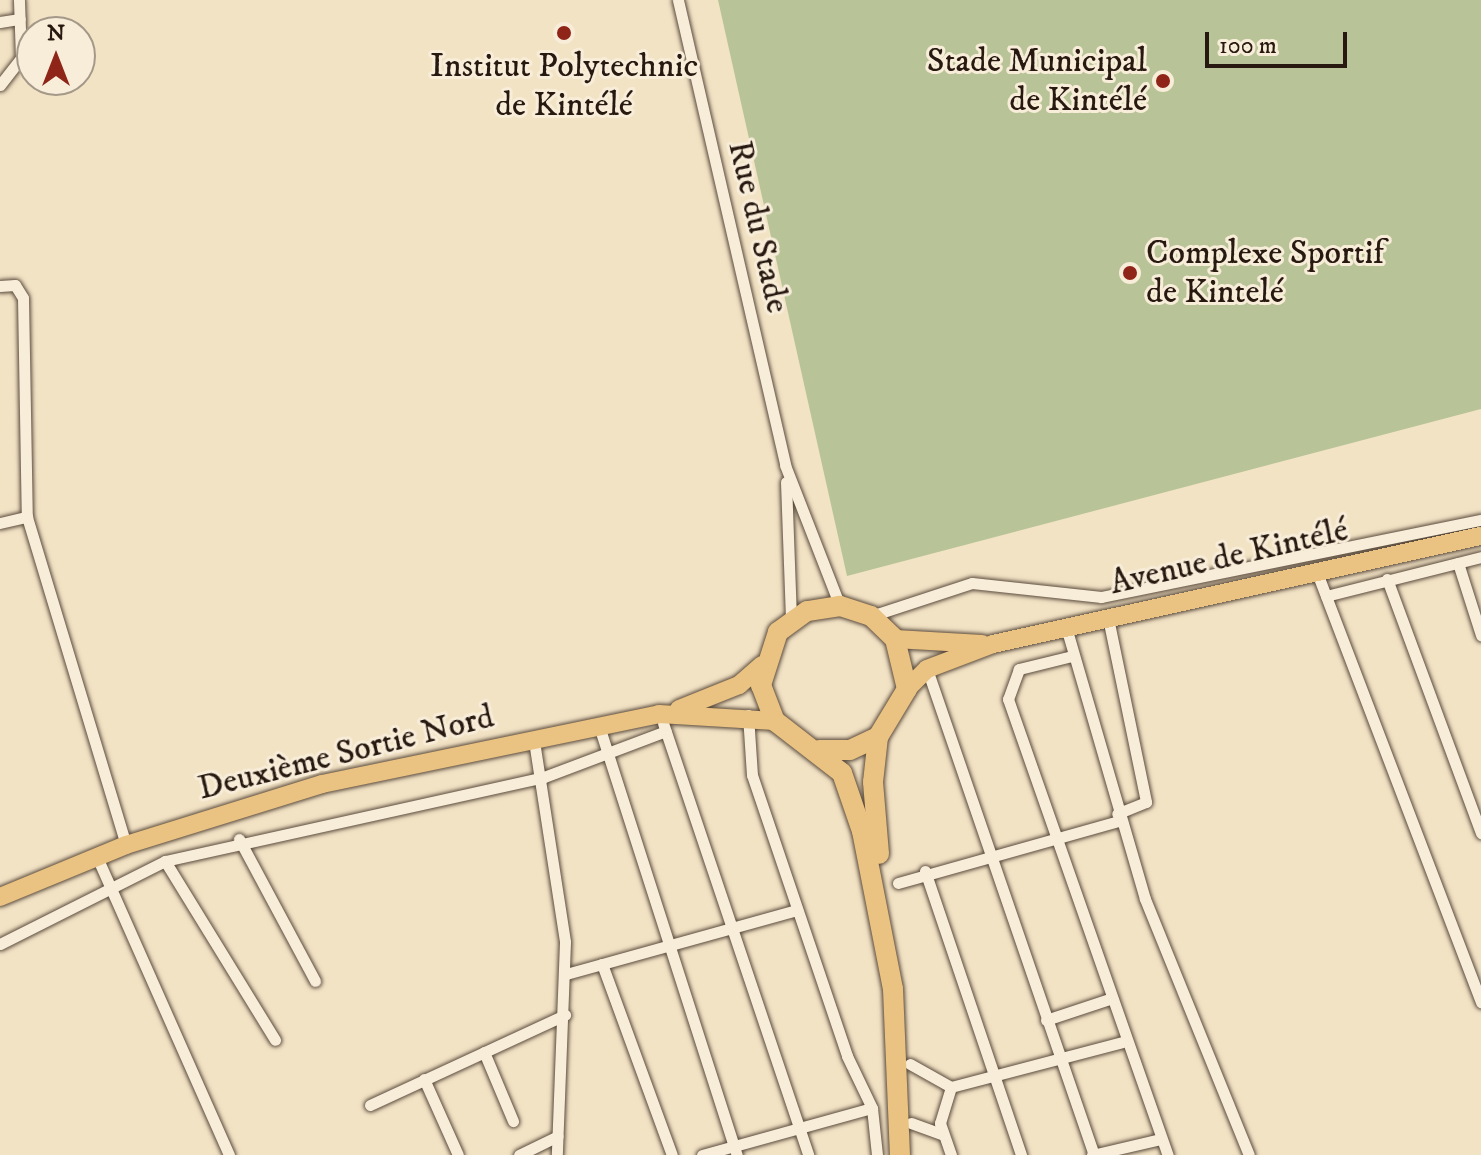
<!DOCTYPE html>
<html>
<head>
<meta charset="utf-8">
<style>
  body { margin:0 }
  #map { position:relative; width:1481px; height:1155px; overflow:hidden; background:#f3e3c5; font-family:"IM FELL DW Pica",serif }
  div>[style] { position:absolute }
  .green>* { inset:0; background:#b8c497 }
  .roads { filter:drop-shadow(0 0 2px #5a4b3d) drop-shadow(0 0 2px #5a4b3d) }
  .street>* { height:11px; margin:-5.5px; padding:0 5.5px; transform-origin:5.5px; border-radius:5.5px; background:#f7edd9 }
  .primary>* { height:18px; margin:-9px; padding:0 9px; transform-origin:9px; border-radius:9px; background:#eac282 }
  .highway>* { height:20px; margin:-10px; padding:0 10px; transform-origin:10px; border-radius:10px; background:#eac282 }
  .dots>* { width:22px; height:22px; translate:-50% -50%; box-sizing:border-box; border:4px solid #f7edd9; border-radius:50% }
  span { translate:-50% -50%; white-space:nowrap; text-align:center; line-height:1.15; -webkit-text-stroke:6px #f7edd9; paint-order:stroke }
  .poi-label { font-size:34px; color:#271810 }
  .right { translate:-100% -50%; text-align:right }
  .left { translate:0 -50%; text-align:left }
  .street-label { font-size:34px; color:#271810 }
  .north { position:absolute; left:16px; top:16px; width:80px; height:80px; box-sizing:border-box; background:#f7edd9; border:2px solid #a49889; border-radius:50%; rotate:0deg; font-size:22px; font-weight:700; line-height:32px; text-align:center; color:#271810 }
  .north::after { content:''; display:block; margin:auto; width:28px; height:36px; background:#8f2418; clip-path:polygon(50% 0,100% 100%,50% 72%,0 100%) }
  .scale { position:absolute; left:1205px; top:32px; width:142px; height:36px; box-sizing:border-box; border:4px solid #271810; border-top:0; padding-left:10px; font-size:24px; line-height:28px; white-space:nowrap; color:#271810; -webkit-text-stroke:6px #f7edd9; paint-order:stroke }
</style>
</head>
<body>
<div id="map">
  <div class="green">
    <div style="clip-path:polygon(718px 0,1481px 0,1481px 409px,847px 576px)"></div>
  </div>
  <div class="roads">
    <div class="street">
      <div style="left:678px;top:0;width:477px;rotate:77deg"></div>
      <div style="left:785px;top:465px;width:151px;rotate:68.7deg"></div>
      <div style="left:0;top:22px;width:20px;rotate:-9deg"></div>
      <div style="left:0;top:85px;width:34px;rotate:-52deg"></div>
      <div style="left:21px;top:58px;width:58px;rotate:-92deg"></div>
      <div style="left:0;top:286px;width:15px;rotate:-4deg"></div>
      <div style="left:15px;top:285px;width:15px;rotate:58deg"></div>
      <div style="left:23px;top:298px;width:219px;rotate:89deg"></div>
      <div style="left:27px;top:517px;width:343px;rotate:73.2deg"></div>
      <div style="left:786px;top:482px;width:138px;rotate:87.9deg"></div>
      <div style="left:0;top:523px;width:28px;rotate:-13deg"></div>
      <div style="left:1458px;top:563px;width:76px;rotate:72.3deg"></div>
      <div style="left:1316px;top:570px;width:463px;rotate:69.1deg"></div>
      <div style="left:1387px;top:579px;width:271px;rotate:69.7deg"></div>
      <div style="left:1326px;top:596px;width:160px;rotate:-14.1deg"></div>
      <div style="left:871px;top:616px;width:106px;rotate:-18.1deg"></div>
      <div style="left:972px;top:583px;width:130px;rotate:6.2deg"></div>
      <div style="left:1101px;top:597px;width:388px;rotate:-11.5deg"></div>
      <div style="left:1108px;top:618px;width:188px;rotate:78.3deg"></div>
      <div style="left:1146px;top:802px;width:31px;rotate:158deg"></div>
      <div style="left:1066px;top:627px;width:283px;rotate:73.8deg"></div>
      <div style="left:1145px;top:899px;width:276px;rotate:67.9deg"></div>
      <div style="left:1072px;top:656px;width:55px;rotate:166.2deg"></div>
      <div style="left:1019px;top:669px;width:32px;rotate:110deg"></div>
      <div style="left:1008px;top:699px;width:483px;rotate:70.7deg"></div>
      <div style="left:927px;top:669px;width:514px;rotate:71.04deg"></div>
      <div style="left:748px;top:715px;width:60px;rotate:86.2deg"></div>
      <div style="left:752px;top:775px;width:297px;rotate:71.3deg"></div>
      <div style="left:847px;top:1056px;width:58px;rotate:64.3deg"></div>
      <div style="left:872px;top:1108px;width:47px;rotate:83.9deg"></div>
      <div style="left:663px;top:723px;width:456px;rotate:71.4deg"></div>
      <div style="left:599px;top:726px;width:451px;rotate:72.2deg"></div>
      <div style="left:534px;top:741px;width:203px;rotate:81.2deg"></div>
      <div style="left:565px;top:942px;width:213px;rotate:92.2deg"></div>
      <div style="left:239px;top:839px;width:161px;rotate:61.8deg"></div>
      <div style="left:97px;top:857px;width:326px;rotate:66.1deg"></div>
      <div style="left:165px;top:861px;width:210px;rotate:58.4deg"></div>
      <div style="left:925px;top:871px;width:300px;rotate:71.3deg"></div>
      <div style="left:898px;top:883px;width:230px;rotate:-15.7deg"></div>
      <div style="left:0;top:944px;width:185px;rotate:-26.7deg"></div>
      <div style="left:165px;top:861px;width:388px;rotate:-12.5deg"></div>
      <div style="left:544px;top:777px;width:130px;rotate:-20.7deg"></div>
      <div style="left:602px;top:964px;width:203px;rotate:69.9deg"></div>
      <div style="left:566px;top:974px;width:240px;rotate:-15.5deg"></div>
      <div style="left:1046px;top:1020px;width:66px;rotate:-18.4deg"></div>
      <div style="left:484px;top:1052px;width:75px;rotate:67.2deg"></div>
      <div style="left:910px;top:1064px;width:47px;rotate:29.3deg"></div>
      <div style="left:951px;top:1087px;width:177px;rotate:-14.7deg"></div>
      <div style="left:424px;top:1079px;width:83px;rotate:65.9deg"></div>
      <div style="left:951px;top:1087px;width:38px;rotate:107deg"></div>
      <div style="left:940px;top:1123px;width:34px;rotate:71deg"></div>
      <div style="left:370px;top:1105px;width:215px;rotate:-24.8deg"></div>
      <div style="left:911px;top:1123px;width:33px;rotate:20deg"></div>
      <div style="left:519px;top:1155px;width:43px;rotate:-26deg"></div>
      <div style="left:702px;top:1155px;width:176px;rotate:-15.5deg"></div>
      <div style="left:1092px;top:1155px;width:71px;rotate:-13.1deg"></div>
    </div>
    <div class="primary">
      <div style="left:895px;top:639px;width:87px;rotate:3.3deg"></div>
      <div style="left:907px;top:689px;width:28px;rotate:-45deg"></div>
      <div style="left:927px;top:669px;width:71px;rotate:-20.7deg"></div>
      <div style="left:993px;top:644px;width:500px;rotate:-12.5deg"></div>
      <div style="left:679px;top:709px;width:65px;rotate:-21.8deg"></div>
      <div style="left:739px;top:685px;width:30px;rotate:-41deg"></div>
      <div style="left:0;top:897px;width:136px;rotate:-22.4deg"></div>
      <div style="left:126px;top:845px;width:205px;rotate:-17.3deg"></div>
      <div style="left:322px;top:784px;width:344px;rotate:-11.7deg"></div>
      <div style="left:659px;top:714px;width:116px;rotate:3.5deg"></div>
    </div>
    <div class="highway">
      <div style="left:878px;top:737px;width:45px;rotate:96.3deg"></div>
      <div style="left:873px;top:782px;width:72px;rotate:85.2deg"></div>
      <div style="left:819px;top:750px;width:31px"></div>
      <div style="left:850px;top:750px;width:31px;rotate:-25deg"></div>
      <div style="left:878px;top:737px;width:56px;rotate:-58.9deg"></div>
      <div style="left:907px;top:689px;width:51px;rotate:-103.5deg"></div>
      <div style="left:895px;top:639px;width:33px;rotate:-136deg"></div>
      <div style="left:871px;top:616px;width:33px;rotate:-162deg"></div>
      <div style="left:840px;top:606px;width:33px;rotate:171deg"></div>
      <div style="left:807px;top:611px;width:36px;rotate:144deg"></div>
      <div style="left:778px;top:632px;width:56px;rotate:107.8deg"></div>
      <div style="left:761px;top:685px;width:39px;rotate:69deg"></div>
      <div style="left:775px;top:721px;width:85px;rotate:37.8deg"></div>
      <div style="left:842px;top:773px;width:61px;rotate:71deg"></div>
      <div style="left:862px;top:831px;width:161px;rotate:78.9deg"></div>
      <div style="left:893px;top:989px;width:166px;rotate:87.6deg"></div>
    </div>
  </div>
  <div class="dots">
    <div style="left:564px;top:33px;background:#8f2418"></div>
    <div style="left:1163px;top:81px;background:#8f2418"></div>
    <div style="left:1130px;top:273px;background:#8f2418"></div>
  </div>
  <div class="poi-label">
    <span class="right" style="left:1147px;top:81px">Stade Municipal<br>de Kintélé</span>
    <span style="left:564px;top:86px">Institut Polytechnic<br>de Kintélé</span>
    <span class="left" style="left:1146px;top:273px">Complexe Sportif<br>de Kintelé</span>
  </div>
  <div class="street-label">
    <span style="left:758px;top:227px;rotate:77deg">Rue du Stade</span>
    <span style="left:1229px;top:557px;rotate:-13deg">Avenue de Kintélé</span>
    <span style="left:346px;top:753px;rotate:-14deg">Deuxième Sortie Nord</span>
  </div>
  <div class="north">N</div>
  <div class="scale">100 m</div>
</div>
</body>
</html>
